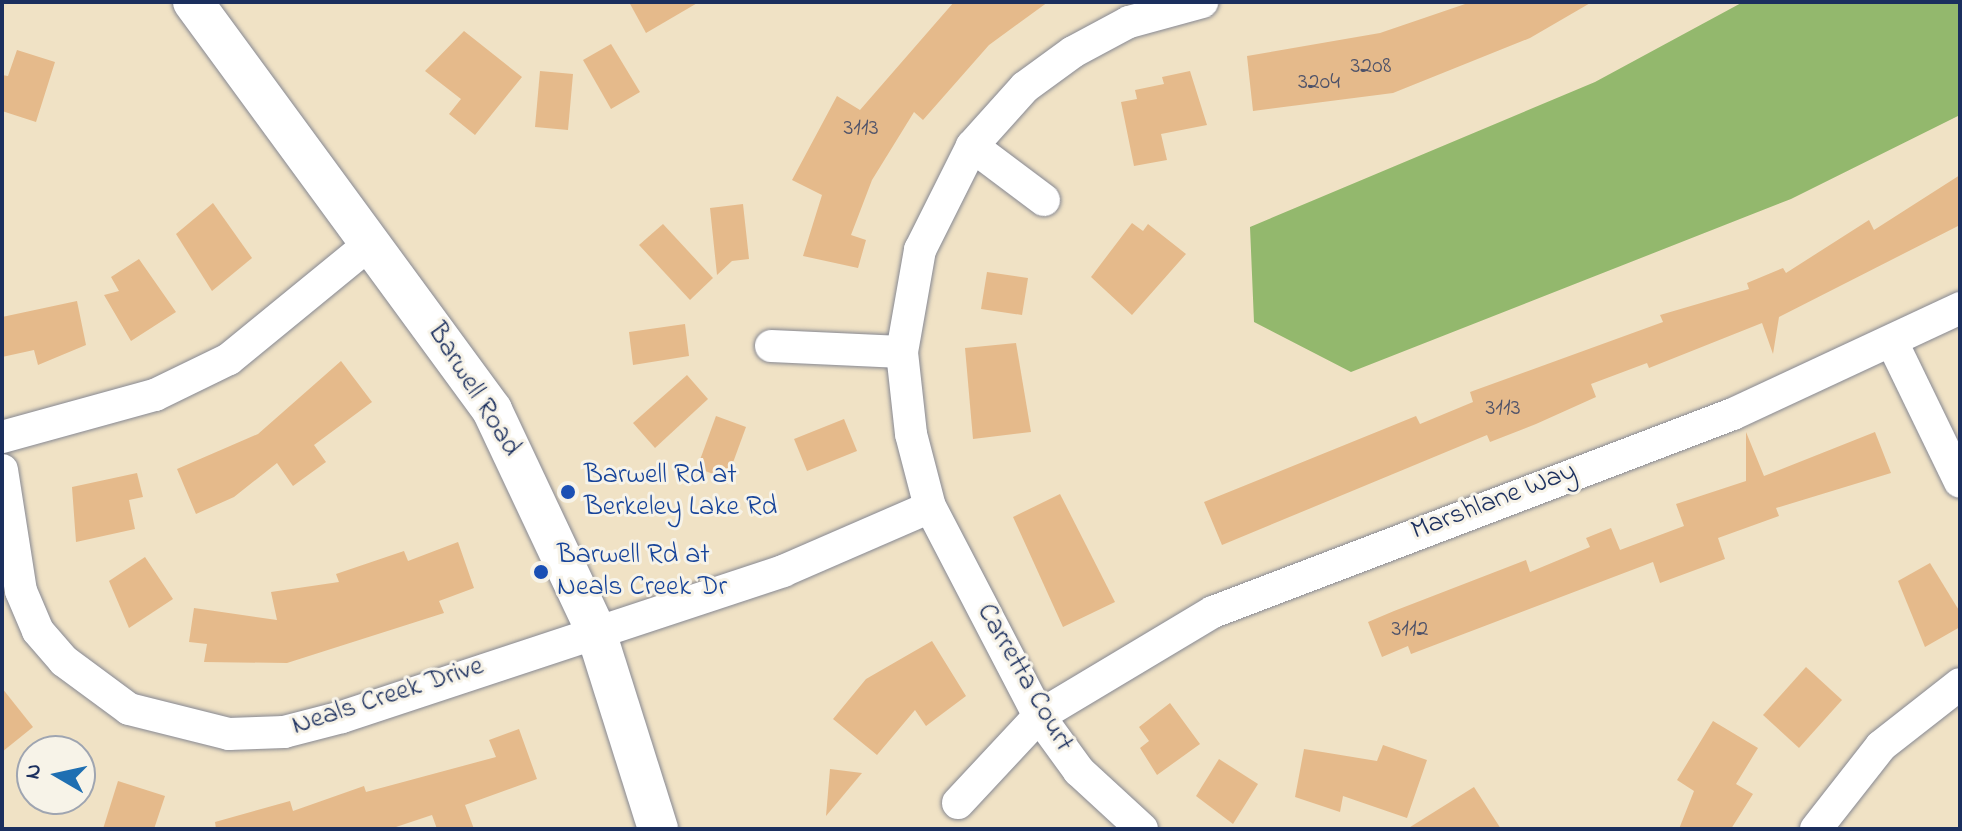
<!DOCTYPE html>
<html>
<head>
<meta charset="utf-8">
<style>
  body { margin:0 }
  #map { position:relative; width:1962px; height:831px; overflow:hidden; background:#f0e2c5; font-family:"Indie Flower",sans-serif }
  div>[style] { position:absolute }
  .forest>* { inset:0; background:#93b86d }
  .building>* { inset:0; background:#e5ba8b }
  .roads { filter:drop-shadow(0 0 2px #868892) drop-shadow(0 0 2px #868892) }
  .minor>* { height:32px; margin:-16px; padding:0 16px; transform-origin:16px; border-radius:16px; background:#fff }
  .tertiary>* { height:40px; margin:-20px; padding:0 20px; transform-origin:20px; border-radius:20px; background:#fff }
  .dots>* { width:22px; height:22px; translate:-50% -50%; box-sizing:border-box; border:4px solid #f7f3e8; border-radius:50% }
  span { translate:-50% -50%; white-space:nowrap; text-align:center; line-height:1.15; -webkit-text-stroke:6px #f7f3e8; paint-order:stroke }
  .number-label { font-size:24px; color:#4e5269 }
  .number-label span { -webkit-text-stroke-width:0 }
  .street-label { font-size:28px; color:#1b2f5e }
  .transit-label { font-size:28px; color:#164399 }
  .left { translate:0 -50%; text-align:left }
  .frame { position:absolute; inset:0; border:4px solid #1b2f5e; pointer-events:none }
  .north { position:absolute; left:16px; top:735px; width:80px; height:80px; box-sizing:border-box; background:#f7f3e8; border:2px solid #9fa5b1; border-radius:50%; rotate:279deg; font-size:22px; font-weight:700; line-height:32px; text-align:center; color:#1b2f5e }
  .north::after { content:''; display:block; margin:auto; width:28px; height:36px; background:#1f6fb2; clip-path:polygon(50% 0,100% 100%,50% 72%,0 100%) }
</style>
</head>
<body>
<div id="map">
  <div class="forest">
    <div style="clip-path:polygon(1743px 2px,1960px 2px,1960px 115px,1791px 199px,1351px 372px,1254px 322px,1250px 227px,1595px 82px)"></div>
  </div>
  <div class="building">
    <div style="clip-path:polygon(629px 2px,699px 2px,646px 33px)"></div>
    <div style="clip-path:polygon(954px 2px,1048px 2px,989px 45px,923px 120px,914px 112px,872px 180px,851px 235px,866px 240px,858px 268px,803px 256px,822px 195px,792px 180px,837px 96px,860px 110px)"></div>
    <div style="clip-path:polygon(1471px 2px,1592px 2px,1530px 38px,1393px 93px,1253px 111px,1247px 56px,1380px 33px)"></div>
    <div style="clip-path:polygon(464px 31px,522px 77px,475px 135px,449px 114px,461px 99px,425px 71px)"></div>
    <div style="clip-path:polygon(611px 44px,640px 92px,611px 109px,583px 60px)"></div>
    <div style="clip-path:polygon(17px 50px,55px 62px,36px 122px,2px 111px,2px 75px,8px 76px)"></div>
    <div style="clip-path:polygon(540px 71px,573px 74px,568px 130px,535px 127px)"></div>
    <div style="clip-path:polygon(1190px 71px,1207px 125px,1161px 134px,1167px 160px,1134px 166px,1121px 102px,1137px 99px,1135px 90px,1164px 84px,1162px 77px)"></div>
    <div style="clip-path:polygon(1960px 175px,1960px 225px,1779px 317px,1773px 354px,1762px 323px,1649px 368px,1647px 363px,1591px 384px,1596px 397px,1536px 424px,1490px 442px,1487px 435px,1222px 545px,1204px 502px,1416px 416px,1420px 424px,1473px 402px,1470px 392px,1663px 322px,1660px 315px,1749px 289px,1747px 283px,1783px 268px,1786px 273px,1869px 220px,1874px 230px)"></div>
    <div style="clip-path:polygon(213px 203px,252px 258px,212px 291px,176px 234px)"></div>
    <div style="clip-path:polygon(743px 204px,749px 259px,732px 261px,717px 275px,710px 208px)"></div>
    <div style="clip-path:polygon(1132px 223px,1143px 231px,1148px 224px,1186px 254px,1132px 315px,1091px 277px)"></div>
    <div style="clip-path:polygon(663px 224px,713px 278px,690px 300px,639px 245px)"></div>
    <div style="clip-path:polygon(139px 259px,176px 312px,131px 341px,104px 295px,119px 291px,111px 277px)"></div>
    <div style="clip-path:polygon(987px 272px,1028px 278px,1022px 315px,981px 309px)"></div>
    <div style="clip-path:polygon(77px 301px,86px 345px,38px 365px,34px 350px,2px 357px,2px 317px)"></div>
    <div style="clip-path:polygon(685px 324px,689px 356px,633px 365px,629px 332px)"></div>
    <div style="clip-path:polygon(1016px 343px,1031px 432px,973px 439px,965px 348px)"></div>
    <div style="clip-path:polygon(341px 361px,372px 402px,314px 445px,326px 462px,293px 486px,277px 463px,234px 497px,196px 514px,177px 469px,258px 434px)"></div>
    <div style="clip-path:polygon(687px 375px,708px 399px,655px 448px,633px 423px)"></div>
    <div style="clip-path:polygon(716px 416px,746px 427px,727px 479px,697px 468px)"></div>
    <div style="clip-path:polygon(844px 419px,857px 451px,807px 471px,794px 439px)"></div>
    <div style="clip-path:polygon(1746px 432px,1764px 476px,1875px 432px,1891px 473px,1776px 508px,1779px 516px,1718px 538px,1725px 559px,1660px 583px,1653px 562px,1411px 654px,1408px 646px,1382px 657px,1368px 622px,1394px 611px,1526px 560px,1530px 572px,1590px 547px,1586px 538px,1611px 528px,1620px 550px,1684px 526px,1676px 504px,1746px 481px)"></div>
    <div style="clip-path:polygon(137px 473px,143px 497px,129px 500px,135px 529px,76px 542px,72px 487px)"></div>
    <div style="clip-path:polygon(1060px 494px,1115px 602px,1063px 627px,1013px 517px)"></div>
    <div style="clip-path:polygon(458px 542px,474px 588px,439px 601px,444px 613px,287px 663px,204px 662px,207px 644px,189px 642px,194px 608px,277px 620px,271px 592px,339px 582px,336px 574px,404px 551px,408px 561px)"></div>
    <div style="clip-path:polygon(145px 557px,173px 599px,129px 628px,109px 581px)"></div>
    <div style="clip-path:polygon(1930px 563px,1960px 612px,1960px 627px,1925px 647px,1898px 581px)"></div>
    <div style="clip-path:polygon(932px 641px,966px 696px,926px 726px,915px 710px,877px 755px,833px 719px,866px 679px)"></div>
    <div style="clip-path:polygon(1806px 667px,1842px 700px,1799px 748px,1763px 715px)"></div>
    <div style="clip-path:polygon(2px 688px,33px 727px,2px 752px)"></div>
    <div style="clip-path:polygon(1170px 703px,1200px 744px,1157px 775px,1140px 748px,1149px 741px,1139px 727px)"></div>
    <div style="clip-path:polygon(1713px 721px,1758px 748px,1736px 784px,1753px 794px,1731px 829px,1679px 829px,1694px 791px,1677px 780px)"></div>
    <div style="clip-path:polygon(519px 729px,537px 779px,465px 805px,474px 829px,437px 829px,432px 815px,390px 829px,216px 829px,215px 822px,290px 801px,293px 811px,364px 786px,366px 792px,496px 757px,489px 740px)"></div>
    <div style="clip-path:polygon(1383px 745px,1427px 760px,1407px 818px,1343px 796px,1340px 812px,1295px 797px,1304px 749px,1377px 761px)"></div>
    <div style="clip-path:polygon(1219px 759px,1258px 784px,1233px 824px,1196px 796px)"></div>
    <div style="clip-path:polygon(830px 769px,862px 773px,826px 816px)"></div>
    <div style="clip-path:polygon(118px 781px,165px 796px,154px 829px,103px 829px)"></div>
    <div style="clip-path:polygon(1474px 787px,1501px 829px,1407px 829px)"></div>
  </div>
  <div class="roads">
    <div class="minor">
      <div style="left:972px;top:146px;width:90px;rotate:36.9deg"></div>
      <div style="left:1893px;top:344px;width:153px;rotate:64.1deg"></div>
      <div style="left:771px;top:346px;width:131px;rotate:2.6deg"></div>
      <div style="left:2px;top:437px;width:159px;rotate:-15.4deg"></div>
      <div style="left:155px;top:395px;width:82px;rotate:-25.9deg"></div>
      <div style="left:229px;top:359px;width:185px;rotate:-39.3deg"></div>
      <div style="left:2px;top:470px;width:122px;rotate:81.1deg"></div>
      <div style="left:21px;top:591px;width:43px;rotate:67deg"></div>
      <div style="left:38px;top:631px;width:40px;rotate:49deg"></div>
      <div style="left:64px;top:661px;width:81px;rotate:36.4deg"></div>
      <div style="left:129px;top:709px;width:103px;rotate:14deg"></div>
      <div style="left:229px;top:734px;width:55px;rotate:-2.1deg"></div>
      <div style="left:284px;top:732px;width:60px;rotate:-14.5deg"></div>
      <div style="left:342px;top:717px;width:465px;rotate:-18.3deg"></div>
      <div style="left:783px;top:571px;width:160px;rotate:-23.5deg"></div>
      <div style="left:958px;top:803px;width:119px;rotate:-47deg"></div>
      <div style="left:1039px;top:716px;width:203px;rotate:-30.9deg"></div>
      <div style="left:1213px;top:612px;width:556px;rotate:-20.85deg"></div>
      <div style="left:1733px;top:414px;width:251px;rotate:-25deg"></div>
      <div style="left:1142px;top:829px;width:86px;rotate:-137.4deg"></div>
      <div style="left:1079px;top:771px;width:68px;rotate:-126deg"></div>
      <div style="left:1039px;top:716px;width:236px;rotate:-117.5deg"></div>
      <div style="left:930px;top:507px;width:75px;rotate:-104.6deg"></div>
      <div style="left:911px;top:434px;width:82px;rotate:-96.3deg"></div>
      <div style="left:902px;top:352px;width:104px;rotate:-80deg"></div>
      <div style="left:920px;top:250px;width:116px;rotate:-63.4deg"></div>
      <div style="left:972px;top:146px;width:79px;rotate:-48.1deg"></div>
      <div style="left:1025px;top:87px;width:59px;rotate:-36.1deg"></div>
      <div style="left:1073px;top:52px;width:64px;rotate:-28.2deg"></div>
      <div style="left:1129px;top:22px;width:76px;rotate:-15.3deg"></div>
      <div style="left:1816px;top:829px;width:105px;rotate:-51.9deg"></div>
      <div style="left:1881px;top:746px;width:100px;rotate:-38.1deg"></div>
    </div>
    <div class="tertiary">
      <div style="left:193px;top:2px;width:506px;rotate:53.76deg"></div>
      <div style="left:492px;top:410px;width:242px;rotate:64.8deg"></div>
      <div style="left:595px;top:629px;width:210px;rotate:72.5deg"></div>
    </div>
  </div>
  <div class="dots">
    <div style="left:568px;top:492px;background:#1a4fb4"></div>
    <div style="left:541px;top:572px;background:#1a4fb4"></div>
  </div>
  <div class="number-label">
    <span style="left:1371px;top:67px">3208</span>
    <span style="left:1319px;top:83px">3204</span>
    <span style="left:861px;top:129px">3113</span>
    <span style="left:1503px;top:409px">3113</span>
    <span style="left:1410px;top:630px">3112</span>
  </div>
  <div class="street-label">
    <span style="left:473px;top:390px;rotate:58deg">Barwell Road</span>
    <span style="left:1494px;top:502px;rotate:-21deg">Marshlane Way</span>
    <span style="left:1024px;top:678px;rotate:60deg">Carretta Court</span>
    <span style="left:388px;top:697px;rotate:-18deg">Neals Creek Drive</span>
  </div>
  <div class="transit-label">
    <span class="left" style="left:584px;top:492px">Barwell Rd at<br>Berkeley Lake Rd</span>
    <span class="left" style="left:557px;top:572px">Barwell Rd at<br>Neals Creek Dr</span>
  </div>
  <div class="frame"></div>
  <div class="north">N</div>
</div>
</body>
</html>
